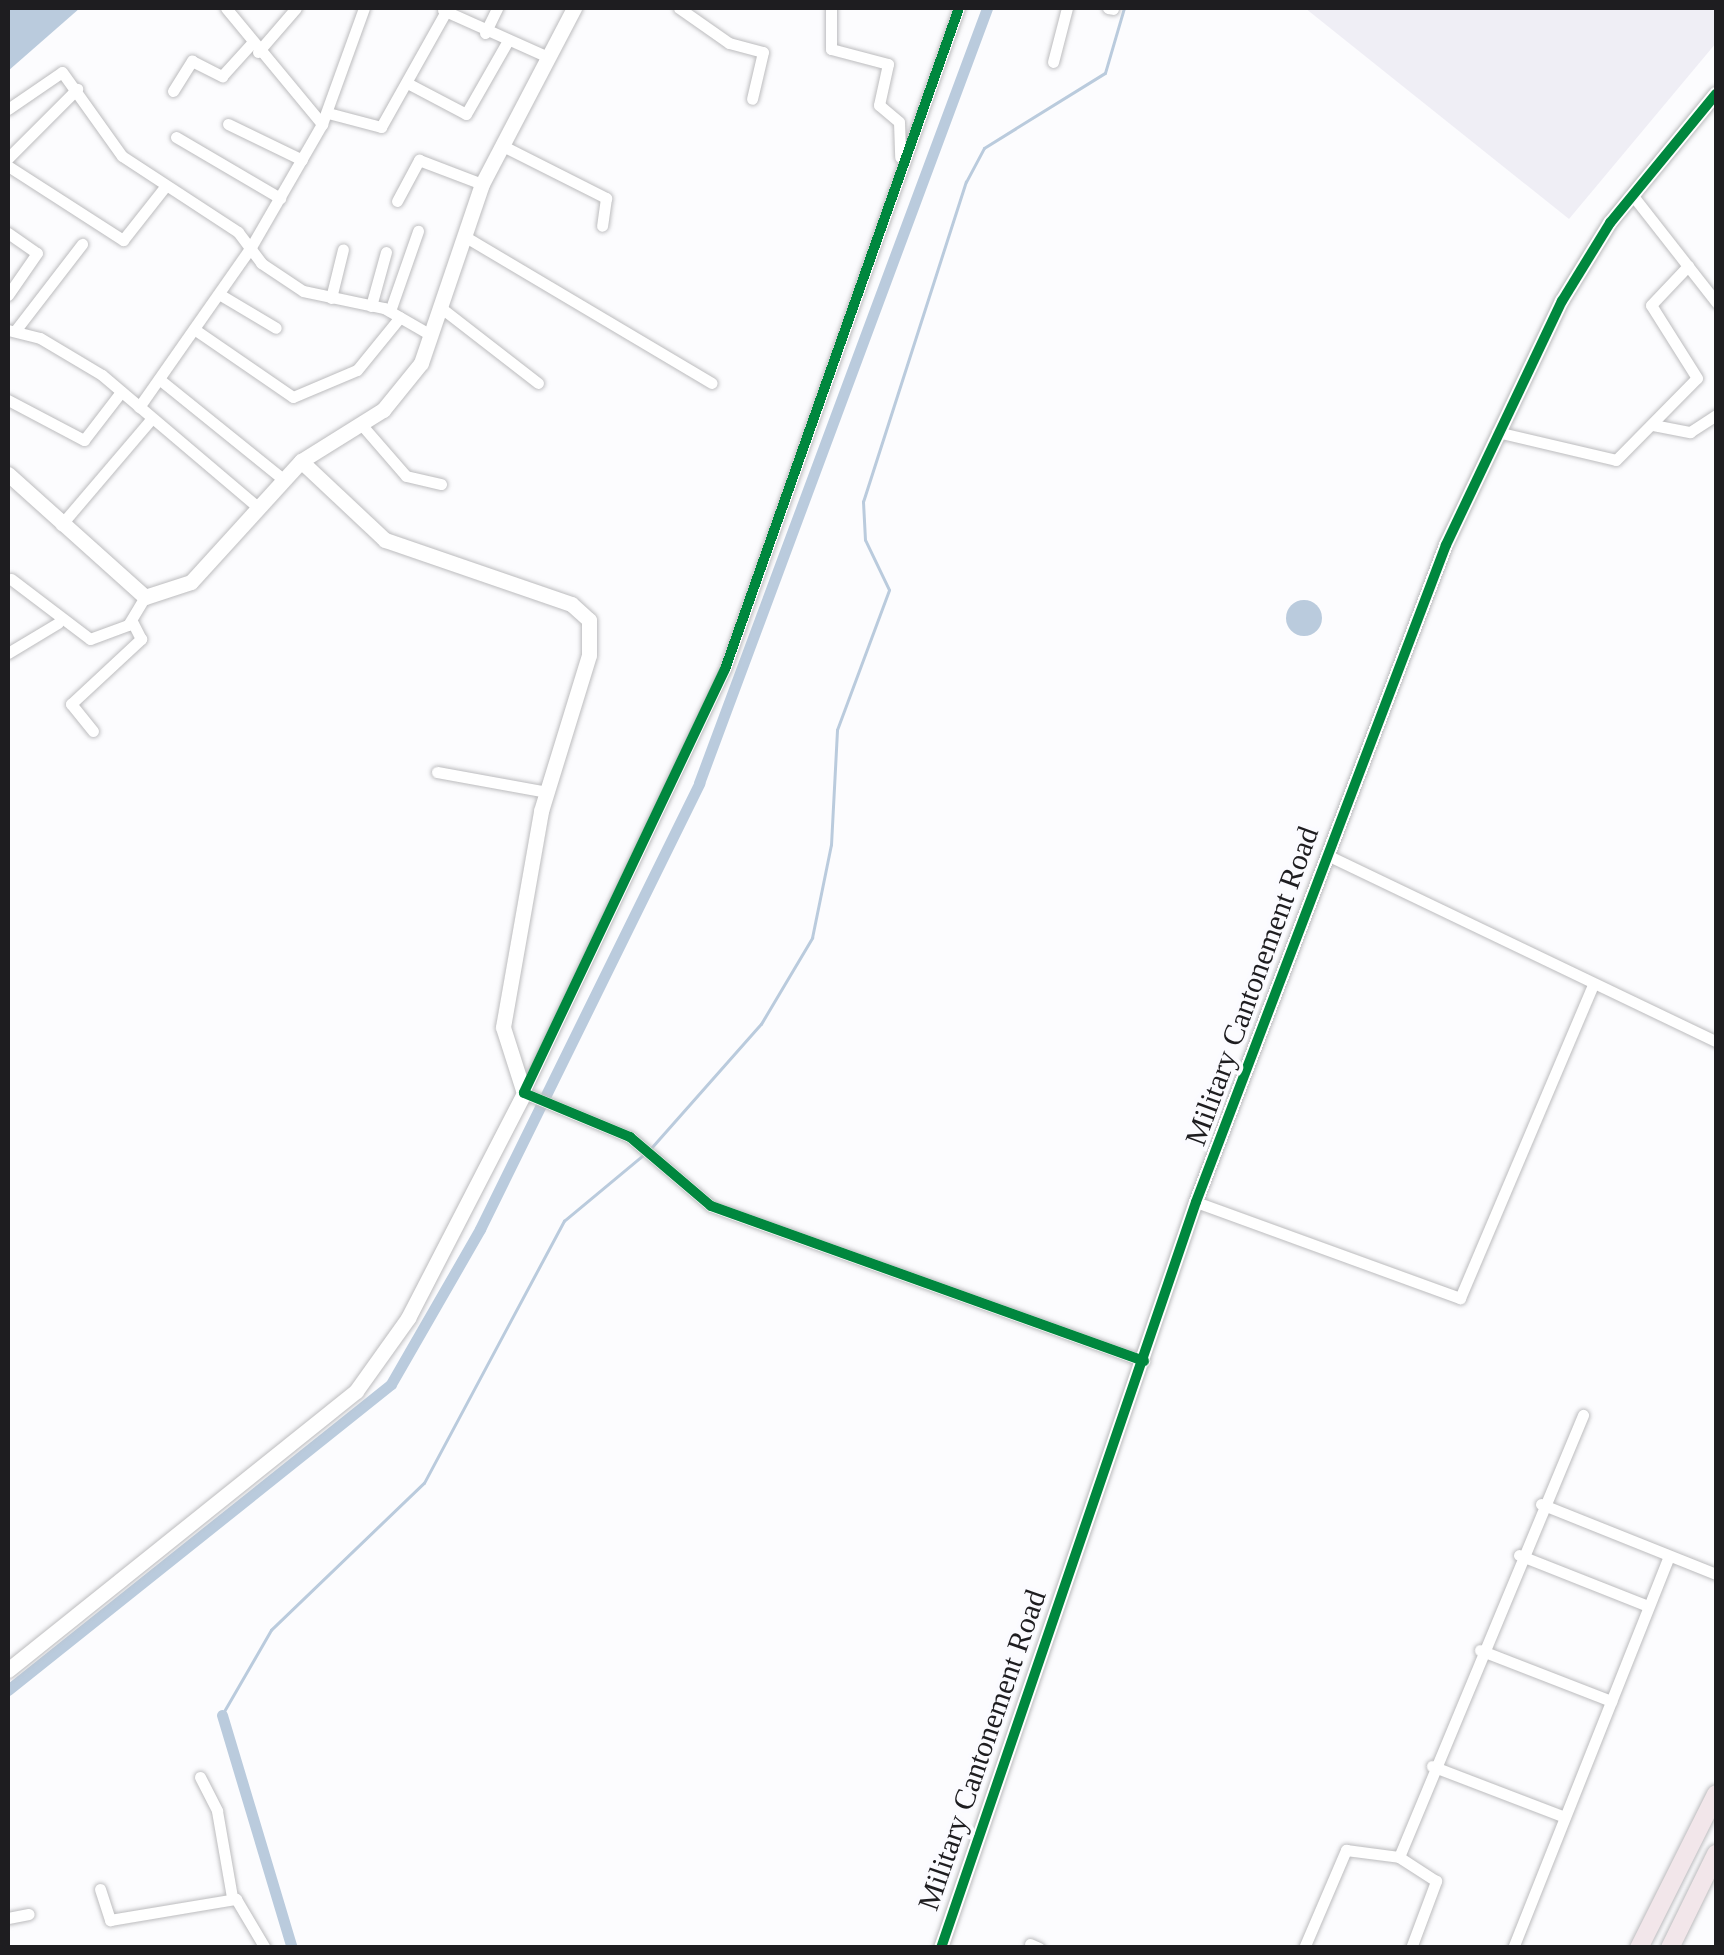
<!DOCTYPE html>
<html>
<head>
<meta charset="utf-8">
<style>
  body { margin:0 }
  #map { position:relative; width:1724px; height:1955px; overflow:hidden; background:#fcfcfe; font-family:"Times New Roman",serif }
  div>[style] { position:absolute }
  .built>* { inset:0; background:#efeef5 }
  .water>* { inset:0; background:#bacbdd }
  .round { border-radius:50% }
  .stream>* { height:2.5px; margin:-1.25px; padding:0 1.25px; transform-origin:1.25px; border-radius:1.25px; background:#bacbdd }
  .canal>* { height:11px; margin:-5.5px; padding:0 5.5px; transform-origin:5.5px; border-radius:5.5px; background:#bacbdd }
  .roads { filter:drop-shadow(0 0 2px #bcbcbe) drop-shadow(0 0 2px #bcbcbe) }
  .minor>* { height:11px; margin:-5.5px; padding:0 5.5px; transform-origin:5.5px; border-radius:5.5px; background:#fff }
  .tertiary>* { height:14px; margin:-7px; padding:0 7px; transform-origin:7px; border-radius:7px; background:#fff }
  .secondary>* { height:15px; margin:-7.5px; padding:0 7.5px; transform-origin:7.5px; border-radius:7.5px; background:#fff }
  .trunk>* { height:18px; margin:-9px; padding:0 9px; transform-origin:9px; border-radius:9px; background:#f2e6ea }
  .cycleway>* { height:10px; margin:-5px; padding:0 5px; transform-origin:5px; border-radius:5px; background:#00873e }
  span { translate:-50% -50%; white-space:nowrap; text-align:center; line-height:1.15; -webkit-text-stroke:8px #fbfbff; paint-order:stroke }
  .street-label { font-size:30px; color:#1e1d20 }
  .frame { position:absolute; inset:0; border:10px solid #1e1d20; pointer-events:none }
</style>
</head>
<body>
<div id="map">
  <div class="built">
    <div style="clip-path:polygon(1305px 8px,1716px 8px,1716px 43px,1569px 219px)"></div>
  </div>
  <div class="water">
    <div style="clip-path:polygon(8px 8px,80px 8px,8px 71px)"></div>
    <div class="round" style="left:1286px;top:600px;width:36px;height:36px"></div>
  </div>
  <div class="stream">
    <div style="left:652px;top:1147px;width:164px;rotate:-48.5deg"></div>
    <div style="left:761px;top:1024px;width:100px;rotate:-59.3deg"></div>
    <div style="left:812px;top:938px;width:95px;rotate:-78.5deg"></div>
    <div style="left:831px;top:845px;width:115px;rotate:-87deg"></div>
    <div style="left:837px;top:730px;width:149px;rotate:-69.6deg"></div>
    <div style="left:889px;top:590px;width:55px;rotate:-115.6deg"></div>
    <div style="left:865px;top:540px;width:38px;rotate:-93deg"></div>
    <div style="left:863px;top:502px;width:336px;rotate:-72.2deg"></div>
    <div style="left:966px;top:182px;width:38px;rotate:-62deg"></div>
    <div style="left:984px;top:148px;width:142px;rotate:-31.8deg"></div>
    <div style="left:1105px;top:73px;width:68px;rotate:-73.7deg"></div>
    <div style="left:222px;top:1715px;width:98px;rotate:-60deg"></div>
    <div style="left:271px;top:1630px;width:212px;rotate:-43.9deg"></div>
    <div style="left:424px;top:1483px;width:297px;rotate:-61.9deg"></div>
    <div style="left:564px;top:1221px;width:102px;rotate:-39.8deg"></div>
  </div>
  <div class="canal">
    <div style="left:8px;top:1690px;width:490px;rotate:-38.6deg"></div>
    <div style="left:391px;top:1384px;width:179px;rotate:-60.1deg"></div>
    <div style="left:480px;top:1229px;width:497px;rotate:-63.8deg"></div>
    <div style="left:699px;top:783px;width:827px;rotate:-69.61deg"></div>
    <div style="left:222px;top:1715px;width:243px;rotate:73.3deg"></div>
  </div>
  <div class="roads">
    <div class="minor">
      <div style="left:226px;top:8px;width:151px;rotate:50.4deg"></div>
      <div style="left:679px;top:8px;width:61px;rotate:35deg"></div>
      <div style="left:729px;top:43px;width:35px;rotate:15deg"></div>
      <div style="left:763px;top:52px;width:48px;rotate:103.2deg"></div>
      <div style="left:831px;top:8px;width:41px;rotate:90deg"></div>
      <div style="left:831px;top:49px;width:59px;rotate:14.7deg"></div>
      <div style="left:888px;top:64px;width:42px;rotate:102.4deg"></div>
      <div style="left:879px;top:105px;width:26px;rotate:40deg"></div>
      <div style="left:899px;top:122px;width:35px;rotate:88deg"></div>
      <div style="left:959px;top:8px;width:701px;rotate:109.49deg"></div>
      <div style="left:725px;top:669px;width:469px;rotate:115.4deg"></div>
      <div style="left:524px;top:1093px;width:115px;rotate:22.5deg"></div>
      <div style="left:630px;top:1137px;width:106px;rotate:40.4deg"></div>
      <div style="left:711px;top:1206px;width:460px;rotate:19.7deg"></div>
      <div style="left:1108px;top:8px;width:5px;rotate:11deg"></div>
      <div style="left:443px;top:10px;width:115px;rotate:24.1deg"></div>
      <div style="left:485px;top:33px;width:28px;rotate:-64deg"></div>
      <div style="left:258px;top:52px;width:58px;rotate:-49.2deg"></div>
      <div style="left:1053px;top:62px;width:56px;rotate:-75.5deg"></div>
      <div style="left:411px;top:85px;width:62px;rotate:27.8deg"></div>
      <div style="left:466px;top:114px;width:83px;rotate:-60.3deg"></div>
      <div style="left:173px;top:91px;width:36px;rotate:-58deg"></div>
      <div style="left:192px;top:61px;width:34px;rotate:27deg"></div>
      <div style="left:222px;top:76px;width:43px;rotate:-47.8deg"></div>
      <div style="left:8px;top:109px;width:65px;rotate:-34.4deg"></div>
      <div style="left:62px;top:72px;width:103px;rotate:54.5deg"></div>
      <div style="left:122px;top:156px;width:139px;rotate:33.2deg"></div>
      <div style="left:238px;top:232px;width:39px;rotate:53deg"></div>
      <div style="left:261px;top:263px;width:50px;rotate:33.7deg"></div>
      <div style="left:303px;top:291px;width:83px;rotate:11.9deg"></div>
      <div style="left:384px;top:308px;width:54px;rotate:29.9deg"></div>
      <div style="left:328px;top:113px;width:55px;rotate:14.8deg"></div>
      <div style="left:381px;top:127px;width:133px;rotate:-60.7deg"></div>
      <div style="left:228px;top:124px;width:82px;rotate:25.9deg"></div>
      <div style="left:176px;top:137px;width:121px;rotate:30.4deg"></div>
      <div style="left:501px;top:145px;width:118px;rotate:26.8deg"></div>
      <div style="left:606px;top:198px;width:28px;rotate:98deg"></div>
      <div style="left:8px;top:158px;width:98px;rotate:-45deg"></div>
      <div style="left:8px;top:166px;width:137px;rotate:32.8deg"></div>
      <div style="left:123px;top:240px;width:66px;rotate:-51.7deg"></div>
      <div style="left:1633px;top:196px;width:135px;rotate:51.9deg"></div>
      <div style="left:397px;top:201px;width:47px;rotate:-61.8deg"></div>
      <div style="left:419px;top:160px;width:67px;rotate:20.9deg"></div>
      <div style="left:8px;top:233px;width:35px;rotate:35deg"></div>
      <div style="left:37px;top:253px;width:51px;rotate:124.6deg"></div>
      <div style="left:464px;top:236px;width:288px;rotate:30.7deg"></div>
      <div style="left:219px;top:294px;width:66px;rotate:30.8deg"></div>
      <div style="left:331px;top:298px;width:50px;rotate:-76.2deg"></div>
      <div style="left:371px;top:306px;width:56px;rotate:-74.5deg"></div>
      <div style="left:440px;top:307px;width:124px;rotate:37.8deg"></div>
      <div style="left:390px;top:311px;width:85px;rotate:-70.7deg"></div>
      <div style="left:194px;top:329px;width:120px;rotate:34.5deg"></div>
      <div style="left:293px;top:397px;width:69px;rotate:-22.9deg"></div>
      <div style="left:357px;top:370px;width:68px;rotate:-50.9deg"></div>
      <div style="left:8px;top:330px;width:33px;rotate:14deg"></div>
      <div style="left:40px;top:338px;width:72px;rotate:30.8deg"></div>
      <div style="left:102px;top:375px;width:206px;rotate:40.3deg"></div>
      <div style="left:15px;top:331px;width:110px;rotate:-52.4deg"></div>
      <div style="left:159px;top:379px;width:161px;rotate:38.9deg"></div>
      <div style="left:8px;top:400px;width:86px;rotate:27.8deg"></div>
      <div style="left:84px;top:440px;width:61px;rotate:-52.4deg"></div>
      <div style="left:139px;top:407px;width:195px;rotate:-55deg"></div>
      <div style="left:251px;top:247px;width:142px;rotate:-60deg"></div>
      <div style="left:322px;top:124px;width:123px;rotate:-70.1deg"></div>
      <div style="left:360px;top:423px;width:70px;rotate:49deg"></div>
      <div style="left:406px;top:476px;width:36px;rotate:13deg"></div>
      <div style="left:1653px;top:425px;width:38px;rotate:11deg"></div>
      <div style="left:1690px;top:432px;width:31px;rotate:-33deg"></div>
      <div style="left:1497px;top:432px;width:122px;rotate:13.2deg"></div>
      <div style="left:1616px;top:460px;width:115px;rotate:-45.4deg"></div>
      <div style="left:1697px;top:378px;width:86px;rotate:-122.2deg"></div>
      <div style="left:1651px;top:305px;width:54px;rotate:-46.5deg"></div>
      <div style="left:61px;top:525px;width:140px;rotate:-49.6deg"></div>
      <div style="left:11px;top:579px;width:99px;rotate:37.2deg"></div>
      <div style="left:90px;top:639px;width:40px;rotate:-20.2deg"></div>
      <div style="left:128px;top:625px;width:33px;rotate:-59deg"></div>
      <div style="left:8px;top:653px;width:58px;rotate:-31deg"></div>
      <div style="left:93px;top:731px;width:35px;rotate:-129deg"></div>
      <div style="left:71px;top:704px;width:96px;rotate:-42.9deg"></div>
      <div style="left:141px;top:639px;width:20px;rotate:-117deg"></div>
      <div style="left:437px;top:772px;width:112px;rotate:10.3deg"></div>
      <div style="left:1327px;top:855px;width:431px;rotate:25.6deg"></div>
      <div style="left:1196px;top:1202px;width:281px;rotate:20deg"></div>
      <div style="left:1460px;top:1298px;width:341px;rotate:-67deg"></div>
      <div style="left:1541px;top:1504px;width:188px;rotate:21.8deg"></div>
      <div style="left:1519px;top:1555px;width:139px;rotate:21.6deg"></div>
      <div style="left:1480px;top:1650px;width:141px;rotate:21.3deg"></div>
      <div style="left:1432px;top:1766px;width:142px;rotate:21deg"></div>
      <div style="left:200px;top:1777px;width:38px;rotate:63deg"></div>
      <div style="left:217px;top:1811px;width:87px;rotate:80.1deg"></div>
      <div style="left:100px;top:1889px;width:33px;rotate:72deg"></div>
      <div style="left:110px;top:1920px;width:128px;rotate:-9.5deg"></div>
      <div style="left:236px;top:1899px;width:57px;rotate:59.4deg"></div>
      <div style="left:8px;top:1918px;width:21px;rotate:-11deg"></div>
      <div style="left:1030px;top:1944px;width:10px;rotate:24deg"></div>
      <div style="left:1304px;top:1948px;width:107px;rotate:-66.8deg"></div>
      <div style="left:1346px;top:1850px;width:53px;rotate:7.5deg"></div>
      <div style="left:1411px;top:1948px;width:72px;rotate:-69.5deg"></div>
      <div style="left:1436px;top:1881px;width:44px;rotate:-147deg"></div>
      <div style="left:1399px;top:1857px;width:479px;rotate:-67.4deg"></div>
      <div style="left:1513px;top:1948px;width:422px;rotate:-68.3deg"></div>
    </div>
    <div class="tertiary">
      <div style="left:941px;top:1948px;width:788px;rotate:-71.13deg"></div>
      <div style="left:1196px;top:1202px;width:703px;rotate:-69.17deg"></div>
      <div style="left:1446px;top:545px;width:270px;rotate:-64.6deg"></div>
      <div style="left:1562px;top:301px;width:92px;rotate:-58.4deg"></div>
      <div style="left:1610px;top:223px;width:167px;rotate:-50.6deg"></div>
    </div>
    <div class="secondary">
      <div style="left:8px;top:474px;width:184px;rotate:41.9deg"></div>
      <div style="left:145px;top:597px;width:48px;rotate:-18.1deg"></div>
      <div style="left:191px;top:582px;width:164px;rotate:-47.7deg"></div>
      <div style="left:301px;top:461px;width:97px;rotate:-31.9deg"></div>
      <div style="left:383px;top:410px;width:60px;rotate:-51deg"></div>
      <div style="left:421px;top:363px;width:189px;rotate:-71.2deg"></div>
      <div style="left:482px;top:184px;width:199px;rotate:-62.4deg"></div>
      <div style="left:8px;top:1670px;width:446px;rotate:-38.7deg"></div>
      <div style="left:356px;top:1391px;width:90px;rotate:-54.5deg"></div>
      <div style="left:408px;top:1318px;width:253px;rotate:-62.7deg"></div>
      <div style="left:524px;top:1093px;width:69px;rotate:-107.7deg"></div>
      <div style="left:503px;top:1027px;width:219px;rotate:-80deg"></div>
      <div style="left:541px;top:811px;width:163px;rotate:-72.9deg"></div>
      <div style="left:589px;top:655px;width:35px;rotate:-90deg"></div>
      <div style="left:589px;top:620px;width:24px;rotate:-138deg"></div>
      <div style="left:571px;top:604px;width:197px;rotate:-161deg"></div>
      <div style="left:385px;top:540px;width:115px;rotate:-136.8deg"></div>
    </div>
    <div class="trunk">
      <div style="left:1639px;top:1948px;width:172px;rotate:-63.4deg"></div>
      <div style="left:1670px;top:1948px;width:105px;rotate:-63.9deg"></div>
    </div>
  </div>
  <div class="cycleway">
    <div style="left:959px;top:8px;width:701px;rotate:109.49deg"></div>
    <div style="left:725px;top:669px;width:469px;rotate:115.4deg"></div>
    <div style="left:524px;top:1093px;width:115px;rotate:22.5deg"></div>
    <div style="left:630px;top:1137px;width:106px;rotate:40.4deg"></div>
    <div style="left:711px;top:1206px;width:460px;rotate:19.7deg"></div>
    <div style="left:941px;top:1948px;width:788px;rotate:-71.13deg"></div>
    <div style="left:1196px;top:1202px;width:703px;rotate:-69.17deg"></div>
    <div style="left:1446px;top:545px;width:270px;rotate:-64.6deg"></div>
    <div style="left:1562px;top:301px;width:92px;rotate:-58.4deg"></div>
    <div style="left:1610px;top:223px;width:167px;rotate:-50.6deg"></div>
  </div>
  <div class="street-label">
    <span style="left:1252px;top:986px;rotate:-70deg">Military Cantonement Road</span>
    <span style="left:982px;top:1750px;rotate:-71deg">Military Cantonement Road</span>
  </div>
  <div class="frame"></div>
</div>
</body>
</html>
